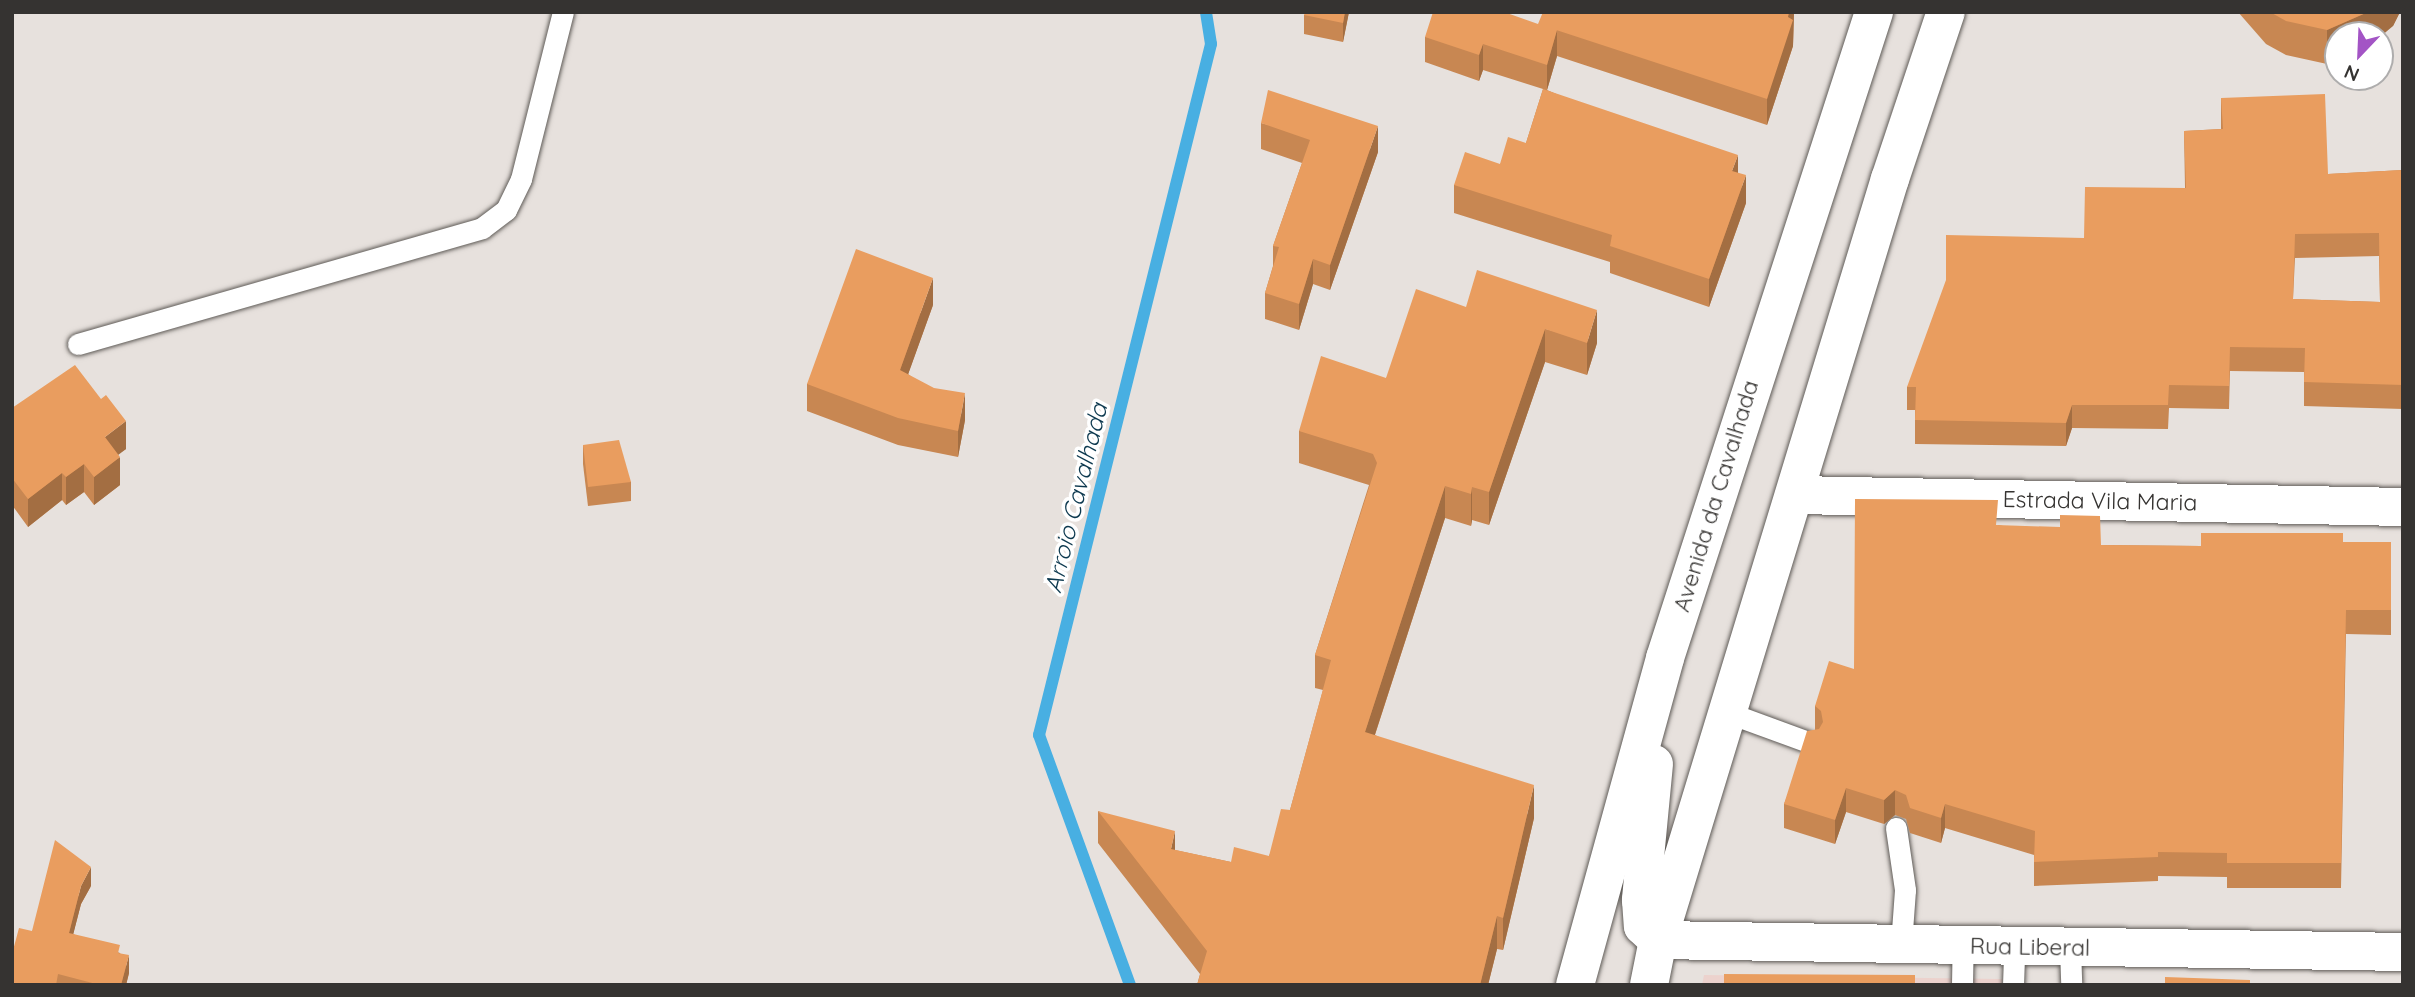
<!DOCTYPE html>
<html>
<head>
<meta charset="utf-8">
<style>
  body { margin:0 }
  #map { position:relative; width:2415px; height:997px; overflow:hidden; background:#e7e1dd; font-family:Quicksand,sans-serif }
  div>[style] { position:absolute }
  .commercial>* { inset:0; background:#ecd2cd }
  .stream>* { height:12px; margin:-6px; padding:0 6px; transform-origin:6px; border-radius:6px; background:#48afe2 }
  .roads { filter:drop-shadow(0 0 2px #5f5b57) drop-shadow(0 0 2px #5f5b57) }
  .service>* { height:21px; margin:-10.5px; padding:0 10.5px; transform-origin:10.5px; border-radius:10.5px; background:#fff }
  .minor>* { height:38px; margin:-19px; padding:0 19px; transform-origin:19px; border-radius:19px; background:#fff }
  .tertiary>* { height:38px; margin:-19px; padding:0 19px; transform-origin:19px; border-radius:19px; background:#fff }
  .primary>* { height:38px; margin:-19px; padding:0 19px; transform-origin:19px; border-radius:19px; background:#fff }
  .wall>* { inset:0; background:#c88752 }
  .shaded-wall>* { inset:0; background:#a36e42 }
  .building>* { inset:0; background:#e99d5f }
  span { translate:-50% -50%; white-space:nowrap; text-align:center; line-height:1.15; -webkit-text-stroke:7px #fff; paint-order:stroke }
  .street-label { font-size:23px; color:#353331 }
  .water-label { font-size:24px; color:#0d394f; font-style:italic }
  .frame { position:absolute; inset:0; border:14px solid #353331; pointer-events:none }
  .north { position:absolute; left:2324px; top:21px; width:70px; height:70px; box-sizing:border-box; background:#fff; border:2px solid #aeadad; border-radius:50%; rotate:203deg; font-size:19px; font-weight:700; line-height:28px; text-align:center; color:#353331 }
  .north::after { content:''; display:block; margin:auto; width:24px; height:32px; background:#a354c5; clip-path:polygon(50% 0,100% 100%,50% 72%,0 100%) }
</style>
</head>
<body>
<div id="map">
  <div class="commercial">
    <div style="clip-path:polygon(1704px 975px,2002px 979px,2002px 985px,1702px 985px)"></div>
  </div>
  <div class="stream">
    <div style="left:1130px;top:985px;width:266px;rotate:-110deg"></div>
    <div style="left:1039px;top:735px;width:712px;rotate:-76.02deg"></div>
    <div style="left:1211px;top:44px;width:32px;rotate:-99deg"></div>
  </div>
  <div class="roads">
    <div class="service">
      <div style="left:78px;top:344px;width:420px;rotate:-16deg"></div>
      <div style="left:482px;top:228px;width:30px;rotate:-37deg"></div>
      <div style="left:506px;top:210px;width:34px;rotate:-64deg"></div>
      <div style="left:521px;top:179px;width:172px;rotate:-75.9deg"></div>
      <div style="left:1729px;top:713px;width:87px;rotate:20.1deg"></div>
      <div style="left:1896px;top:828px;width:63px;rotate:81.7deg"></div>
      <div style="left:1905px;top:890px;width:55px;rotate:94.2deg"></div>
      <div style="left:2070px;top:948px;width:37px;rotate:88deg"></div>
      <div style="left:1962px;top:985px;width:39px;rotate:-89deg"></div>
      <div style="left:2013px;top:985px;width:38px;rotate:-88deg"></div>
    </div>
    <div class="minor">
      <div style="left:1796px;top:495px;width:607px;rotate:1.13deg"></div>
    </div>
    <div class="tertiary">
      <div style="left:1658px;top:940px;width:745px;rotate:0.92deg"></div>
    </div>
    <div class="primary">
      <div style="left:1654px;top:764px;width:137px;rotate:95.5deg"></div>
      <div style="left:1641px;top:900px;width:26px;rotate:86deg"></div>
      <div style="left:1643px;top:926px;width:21px;rotate:43deg"></div>
      <div style="left:1575px;top:985px;width:339px;rotate:-74.6deg"></div>
      <div style="left:1665px;top:658px;width:679px;rotate:-72.07deg"></div>
      <div style="left:1649px;top:985px;width:46px;rotate:-78.7deg"></div>
      <div style="left:1658px;top:940px;width:796px;rotate:-73.05deg"></div>
      <div style="left:1890px;top:179px;width:176px;rotate:-71.5deg"></div>
    </div>
  </div>
  <div class="wall">
    <div style="clip-path:polygon(1349px 12px,1343px 42px,1304px 34px,1304px 15px)"></div>
    <div style="clip-path:polygon(1794px 12px,1793px 46px,1767px 125px,1557px 56px,1547px 90px,1738px 173px,1746px 203px,1709px 307px,1610px 273px,1610px 262px,1454px 213px,1454px 185px,1500px 164px,1526px 143px,1543px 89px,1483px 70px,1479px 81px,1425px 62px,1425px 37px,1538px 24px)"></div>
    <div style="clip-path:polygon(2238px 12px,2400px 12px,2393px 26px,2338px 35px,2338px 60px,2327px 64px,2286px 55px,2266px 44px)"></div>
    <div style="clip-path:polygon(evenodd,2221px 98px,2328px 174px,2403px 170px,2403px 409px,2304px 406px,2304px 372px,2230px 371px,2229px 409px,2169px 408px,2168px 429px,2072px 428px,2066px 446px,1915px 444px,1915px 410px,1907px 410px,1907px 387px,2084px 238px,2185px 188px,2184px 131px,2221px 129px,2221px 98px,2379px 256px,2380px 302px,2293px 299px,2295px 258px,2379px 256px)"></div>
    <div style="clip-path:polygon(1261px 123px,1378px 152px,1330px 290px,1313px 284px,1299px 330px,1265px 319px,1265px 293px,1273px 266px,1273px 246px,1302px 163px,1261px 149px)"></div>
    <div style="clip-path:polygon(933px 305px,908px 374px,965px 420px,958px 457px,898px 445px,807px 411px,807px 384px)"></div>
    <div style="clip-path:polygon(1466px 307px,1597px 343px,1587px 375px,1545px 362px,1489px 525px,1472px 520px,1471px 526px,1445px 518px,1375px 735px,1534px 818px,1503px 950px,1497px 949px,1488px 985px,1197px 985px,1200px 974px,1098px 843px,1098px 811px,1175px 850px,1231px 862px,1269px 856px,1290px 810px,1323px 690px,1315px 688px,1315px 655px,1369px 485px,1299px 463px,1299px 431px,1386px 378px)"></div>
    <div style="clip-path:polygon(12px 408px,126px 449px,118px 454px,120px 485px,94px 505px,84px 492px,66px 505px,62px 500px,28px 527px,12px 505px)"></div>
    <div style="clip-path:polygon(583px 445px,631px 482px,631px 501px,588px 506px,583px 464px)"></div>
    <div style="clip-path:polygon(1998px 525px,2101px 545px,2201px 546px,2343px 542px,2391px 542px,2391px 635px,2346px 634px,2341px 888px,2227px 888px,2227px 877px,2158px 876px,2158px 881px,2034px 886px,2034px 855px,1945px 828px,1941px 843px,1910px 833px,1906px 819px,1895px 815px,1884px 824px,1846px 812px,1835px 844px,1784px 828px,1784px 804px,1815px 730px,1815px 706px,1854px 669px)"></div>
    <div style="clip-path:polygon(91px 886px,81px 904px,73px 934px,120px 953px,129px 973px,126px 985px,12px 985px,12px 954px,32px 931px)"></div>
  </div>
  <div class="shaded-wall">
    <div style="clip-path:polygon(1345px 12px,1349px 12px,1343px 42px,1343px 23px)"></div>
    <div style="clip-path:polygon(1789px 12px,1794px 12px,1793px 46px,1767px 125px,1767px 99px)"></div>
    <div style="clip-path:polygon(2368px 12px,2400px 12px,2393px 26px,2380px 37px,2380px 35px,2338px 35px,2338px 60px,2327px 64px,2327px 30px)"></div>
    <div style="clip-path:polygon(1557px 30px,1557px 56px,1547px 90px,1547px 65px)"></div>
    <div style="clip-path:polygon(1483px 44px,1483px 70px,1479px 81px,1479px 55px)"></div>
    <div style="clip-path:polygon(1378px 126px,1378px 152px,1330px 290px,1330px 265px)"></div>
    <div style="clip-path:polygon(1738px 155px,1738px 183px,1732px 171px)"></div>
    <div style="clip-path:polygon(1746px 175px,1746px 203px,1709px 307px,1709px 279px)"></div>
    <div style="clip-path:polygon(1313px 259px,1313px 284px,1299px 330px,1299px 304px)"></div>
    <div style="clip-path:polygon(933px 278px,933px 305px,900px 397px,900px 370px)"></div>
    <div style="clip-path:polygon(1597px 310px,1597px 343px,1587px 375px,1587px 343px)"></div>
    <div style="clip-path:polygon(1545px 329px,1545px 362px,1489px 525px,1489px 492px)"></div>
    <div style="clip-path:polygon(965px 393px,965px 420px,958px 457px,958px 431px)"></div>
    <div style="clip-path:polygon(2072px 405px,2072px 428px,2066px 446px,2066px 423px)"></div>
    <div style="clip-path:polygon(126px 421px,126px 449px,105px 465px,105px 437px)"></div>
    <div style="clip-path:polygon(120px 457px,120px 485px,94px 505px,94px 477px)"></div>
    <div style="clip-path:polygon(84px 464px,84px 492px,66px 505px,66px 477px)"></div>
    <div style="clip-path:polygon(62px 473px,62px 500px,28px 527px,28px 499px)"></div>
    <div style="clip-path:polygon(1445px 486px,1445px 518px,1365px 765px,1365px 732px)"></div>
    <div style="clip-path:polygon(1472px 487px,1472px 520px,1471px 526px,1471px 494px)"></div>
    <div style="clip-path:polygon(1534px 785px,1534px 818px,1503px 950px,1503px 918px)"></div>
    <div style="clip-path:polygon(1846px 788px,1846px 812px,1835px 844px,1835px 820px)"></div>
    <div style="clip-path:polygon(1895px 790px,1895px 815px,1884px 824px,1884px 800px)"></div>
    <div style="clip-path:polygon(1945px 804px,1945px 828px,1941px 843px,1941px 818px)"></div>
    <div style="clip-path:polygon(1175px 831px,1175px 863px,1171px 849px)"></div>
    <div style="clip-path:polygon(91px 867px,91px 886px,81px 904px,69px 951px,69px 933px,81px 886px)"></div>
    <div style="clip-path:polygon(1497px 916px,1497px 949px,1488px 985px,1480px 985px)"></div>
    <div style="clip-path:polygon(129px 955px,129px 973px,126px 985px,121px 985px)"></div>
  </div>
  <div class="building">
    <div style="clip-path:polygon(1305px 12px,1345px 12px,1343px 23px,1304px 15px)"></div>
    <div style="clip-path:polygon(1433px 12px,1504px 12px,1538px 24px,1543px 12px,1789px 12px,1788px 17px,1793px 20px,1767px 99px,1544px 26px,1557px 30px,1547px 65px,1483px 44px,1479px 55px,1425px 37px)"></div>
    <div style="clip-path:polygon(2270px 12px,2368px 12px,2327px 30px,2286px 21px)"></div>
    <div style="clip-path:polygon(1543px 89px,1738px 155px,1732px 171px,1746px 175px,1709px 279px,1610px 246px,1612px 235px,1454px 185px,1465px 152px,1500px 164px,1508px 137px,1526px 143px)"></div>
    <div style="clip-path:polygon(1268px 90px,1378px 126px,1330px 265px,1313px 259px,1299px 304px,1265px 293px,1279px 247px,1273px 246px,1310px 140px,1261px 123px)"></div>
    <div style="clip-path:polygon(evenodd,2325px 94px,2328px 174px,2403px 170px,2403px 385px,2304px 382px,2305px 348px,2230px 347px,2229px 386px,2169px 385px,2168px 405px,2072px 405px,2066px 423px,1915px 420px,1916px 387px,1907px 387px,1946px 280px,1946px 235px,2084px 238px,2085px 187px,2186px 188px,2184px 131px,2223px 129px,2221px 98px,2325px 94px,2379px 233px,2380px 302px,2293px 299px,2295px 234px,2379px 233px)"></div>
    <div style="clip-path:polygon(856px 249px,933px 278px,900px 370px,934px 388px,965px 393px,958px 431px,898px 418px,807px 384px)"></div>
    <div style="clip-path:polygon(1477px 270px,1597px 310px,1587px 343px,1545px 329px,1489px 492px,1472px 487px,1471px 494px,1445px 486px,1365px 732px,1534px 785px,1503px 918px,1497px 916px,1480px 985px,1197px 985px,1207px 951px,1098px 811px,1175px 831px,1171px 849px,1231px 862px,1234px 847px,1269px 856px,1281px 809px,1290px 810px,1331px 660px,1315px 655px,1377px 463px,1373px 454px,1299px 431px,1321px 356px,1386px 378px,1416px 289px,1466px 307px)"></div>
    <div style="clip-path:polygon(75px 365px,101px 399px,106px 395px,126px 421px,105px 437px,120px 457px,94px 477px,84px 464px,66px 477px,62px 473px,28px 499px,12px 478px,12px 408px)"></div>
    <div style="clip-path:polygon(619px 440px,631px 482px,588px 487px,583px 445px)"></div>
    <div style="clip-path:polygon(1855px 499px,1998px 500px,1996px 525px,2060px 527px,2060px 515px,2100px 516px,2101px 545px,2201px 546px,2201px 533px,2343px 533px,2343px 542px,2391px 542px,2391px 610px,2346px 610px,2341px 863px,2227px 863px,2227px 853px,2158px 852px,2158px 857px,2034px 862px,2035px 831px,1945px 804px,1941px 818px,1910px 808px,1906px 795px,1895px 790px,1884px 800px,1846px 788px,1835px 820px,1784px 804px,1807px 731px,1819px 729px,1823px 722px,1821px 711px,1815px 706px,1829px 661px,1854px 669px)"></div>
    <div style="clip-path:polygon(55px 840px,91px 867px,81px 886px,69px 933px,120px 945px,118px 953px,129px 955px,121px 985px,100px 985px,58px 974px,56px 985px,19px 985px,12px 983px,12px 954px,19px 928px,32px 931px)"></div>
    <div style="clip-path:polygon(1724px 974px,1915px 975px,1915px 985px,1724px 985px)"></div>
    <div style="clip-path:polygon(2165px 977px,2250px 980px,2250px 984px,2345px 985px,2165px 985px)"></div>
  </div>
  <div class="street-label">
    <span style="left:1716px;top:496px;rotate:-73deg">Avenida da Cavalhada</span>
    <span style="left:2100px;top:501px;rotate:1deg">Estrada Vila Maria</span>
    <span style="left:2030px;top:947px;rotate:1deg">Rua Liberal</span>
  </div>
  <div class="water-label">
    <span style="left:1076px;top:498px;rotate:-76deg">Arroio Cavalhada</span>
  </div>
  <div class="frame"></div>
  <div class="north">N</div>
</div>
</body>
</html>
